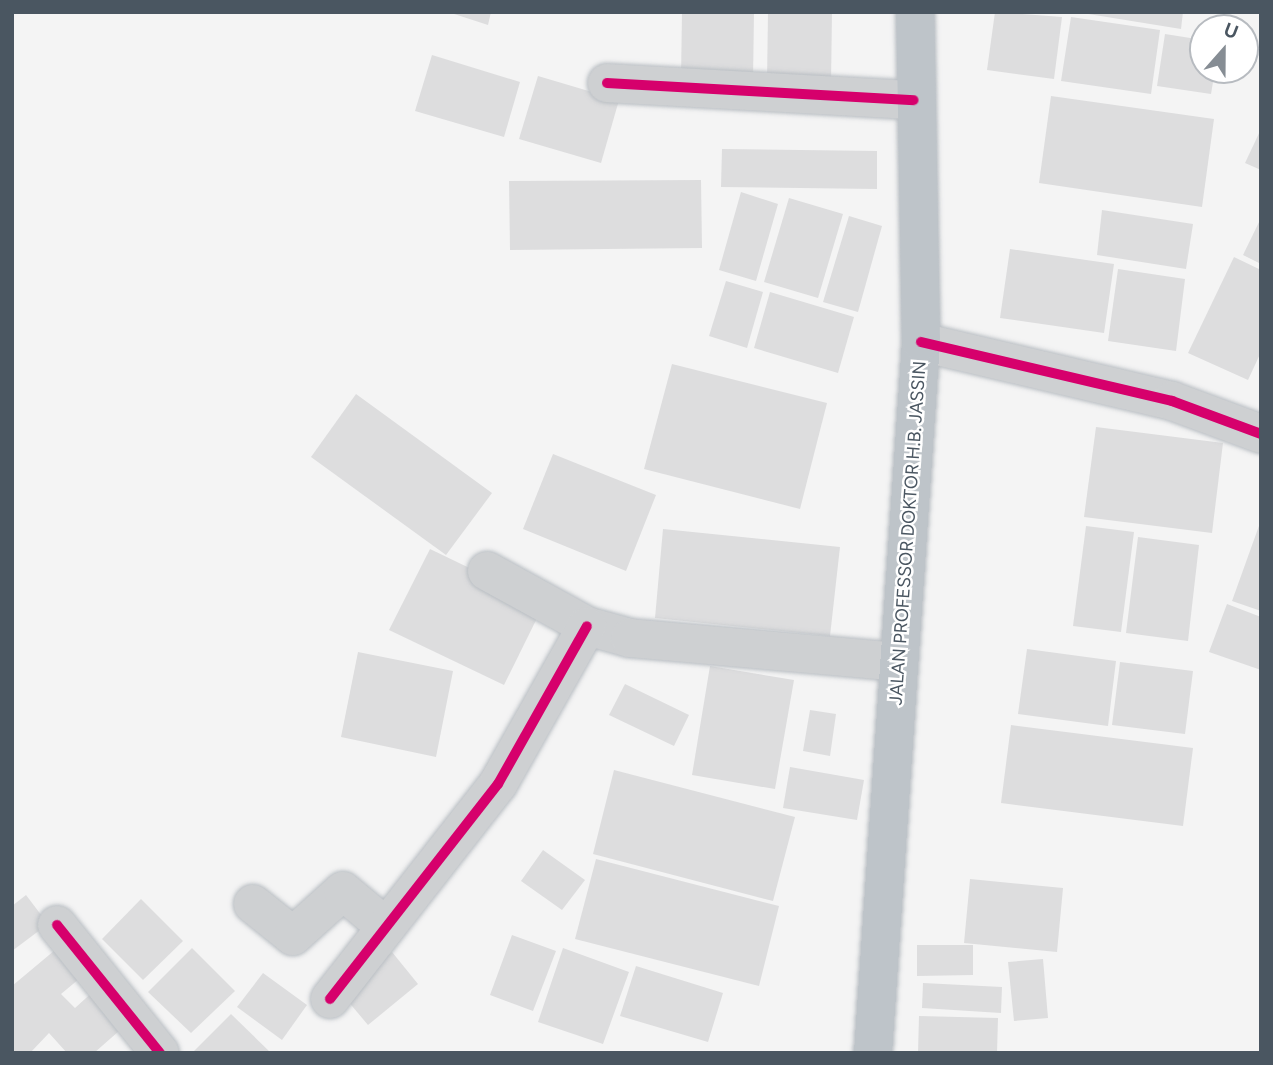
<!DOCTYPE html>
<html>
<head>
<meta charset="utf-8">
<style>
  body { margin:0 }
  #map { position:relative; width:1273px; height:1065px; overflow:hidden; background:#f4f4f4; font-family:Figtree,sans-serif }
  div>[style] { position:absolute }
  .building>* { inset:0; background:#ddddde }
  .roads { filter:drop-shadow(0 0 2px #b9bec3) drop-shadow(0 0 2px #b9bec3) }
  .minor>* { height:38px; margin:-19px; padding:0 19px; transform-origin:19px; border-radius:19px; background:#ced0d2 }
  .highway>* { height:38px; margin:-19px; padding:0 19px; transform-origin:19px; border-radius:19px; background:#bec4c9 }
  .cycleway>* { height:10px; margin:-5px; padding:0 5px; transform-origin:5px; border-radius:5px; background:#d6006c }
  span { translate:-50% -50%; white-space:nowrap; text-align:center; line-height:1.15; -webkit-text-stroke:5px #fff; paint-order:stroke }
  .street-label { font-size:18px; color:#4a5661 }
  .frame { position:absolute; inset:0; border:14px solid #4a5661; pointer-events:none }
  .north { position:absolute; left:1189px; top:14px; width:70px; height:70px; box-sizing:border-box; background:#fff; border:2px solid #b7bbc0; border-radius:50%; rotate:21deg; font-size:19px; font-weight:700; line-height:28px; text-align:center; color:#4a5661 }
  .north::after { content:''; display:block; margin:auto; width:24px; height:32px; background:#868d94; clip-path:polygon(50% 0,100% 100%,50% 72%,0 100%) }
</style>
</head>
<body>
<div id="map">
  <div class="building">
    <div style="clip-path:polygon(448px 12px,491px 12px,488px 25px)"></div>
    <div style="clip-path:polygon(682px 12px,754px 12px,753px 81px,681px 79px)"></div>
    <div style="clip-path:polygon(768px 12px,832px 12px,831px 84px,767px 82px)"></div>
    <div style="clip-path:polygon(995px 12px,1062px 17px,1054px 79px,987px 70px)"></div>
    <div style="clip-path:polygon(1076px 12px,1183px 12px,1181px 29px)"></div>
    <div style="clip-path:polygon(1071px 17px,1160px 30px,1151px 94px,1061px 81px)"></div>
    <div style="clip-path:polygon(1165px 34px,1203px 40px,1203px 70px,1215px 70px,1211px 94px,1157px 86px)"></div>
    <div style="clip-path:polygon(432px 55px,520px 82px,504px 137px,415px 111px)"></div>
    <div style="clip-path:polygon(538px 76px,619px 100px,601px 163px,519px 139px)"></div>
    <div style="clip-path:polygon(1051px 96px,1214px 119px,1202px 207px,1039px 183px)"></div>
    <div style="clip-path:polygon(1261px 129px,1261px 170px,1245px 163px)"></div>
    <div style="clip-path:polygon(722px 149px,877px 151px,877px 189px,721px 187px)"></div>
    <div style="clip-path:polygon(701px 180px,702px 248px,510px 250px,509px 181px)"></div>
    <div style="clip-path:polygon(741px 192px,778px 204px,756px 281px,719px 270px)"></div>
    <div style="clip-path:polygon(789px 198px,843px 214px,818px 298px,764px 282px)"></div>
    <div style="clip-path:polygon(1102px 210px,1193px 224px,1186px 269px,1097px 255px)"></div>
    <div style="clip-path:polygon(849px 216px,882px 226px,858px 312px,823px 302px)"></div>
    <div style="clip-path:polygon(1261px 218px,1261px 264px,1243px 255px)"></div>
    <div style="clip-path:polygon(1010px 249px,1114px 264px,1104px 333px,1000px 318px)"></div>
    <div style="clip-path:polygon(1234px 257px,1261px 270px,1261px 352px,1248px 380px,1188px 353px)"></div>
    <div style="clip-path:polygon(1118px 269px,1185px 279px,1176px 351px,1108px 341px)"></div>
    <div style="clip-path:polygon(726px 281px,763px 292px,747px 348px,709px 336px)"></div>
    <div style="clip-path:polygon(770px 292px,854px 317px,838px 373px,754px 348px)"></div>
    <div style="clip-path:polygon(672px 364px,827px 403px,800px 509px,644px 469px)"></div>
    <div style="clip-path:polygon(356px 394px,492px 493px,446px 555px,311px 457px)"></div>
    <div style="clip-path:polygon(1096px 427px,1223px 443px,1212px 533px,1084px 517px)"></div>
    <div style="clip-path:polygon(553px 454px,656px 495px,626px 571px,523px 529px)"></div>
    <div style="clip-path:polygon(1260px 523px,1261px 523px,1261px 611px,1232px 601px)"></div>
    <div style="clip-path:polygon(1086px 526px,1134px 532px,1121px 632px,1073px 626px)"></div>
    <div style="clip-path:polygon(663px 529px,840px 547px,830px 636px,655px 618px)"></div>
    <div style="clip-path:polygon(1138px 537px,1199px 545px,1188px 641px,1126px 633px)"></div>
    <div style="clip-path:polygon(430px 549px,544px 604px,504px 685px,389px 630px)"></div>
    <div style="clip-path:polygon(1227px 604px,1261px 617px,1261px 670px,1209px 652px)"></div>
    <div style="clip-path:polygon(1027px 649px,1116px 661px,1108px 726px,1018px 714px)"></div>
    <div style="clip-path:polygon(358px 652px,453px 671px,436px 757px,341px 737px)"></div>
    <div style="clip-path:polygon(1120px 662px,1193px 671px,1185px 734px,1112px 725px)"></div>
    <div style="clip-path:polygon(710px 666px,794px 680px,775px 789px,692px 775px)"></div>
    <div style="clip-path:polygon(625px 684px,689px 715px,674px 746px,609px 715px)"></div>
    <div style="clip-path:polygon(810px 710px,836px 714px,830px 756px,803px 751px)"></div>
    <div style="clip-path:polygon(1011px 725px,1193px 748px,1183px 826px,1001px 803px)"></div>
    <div style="clip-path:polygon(790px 767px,864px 780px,857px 820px,783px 808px)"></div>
    <div style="clip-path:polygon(614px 770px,795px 817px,773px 901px,593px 854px)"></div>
    <div style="clip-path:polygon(543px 850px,585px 880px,562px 910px,521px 881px)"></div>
    <div style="clip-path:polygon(596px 859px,779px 906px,759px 986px,575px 939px)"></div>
    <div style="clip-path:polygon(970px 879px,1063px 888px,1057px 952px,964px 943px)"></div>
    <div style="clip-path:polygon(26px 895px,48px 924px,12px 951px,12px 906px)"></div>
    <div style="clip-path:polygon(141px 899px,183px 941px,143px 980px,102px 939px)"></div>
    <div style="clip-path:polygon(512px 935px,556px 951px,533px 1011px,490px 995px)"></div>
    <div style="clip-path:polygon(61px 945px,85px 974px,61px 994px,75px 1008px,96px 989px,127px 1024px,94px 1053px,67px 1053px,49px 1033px,30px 1053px,12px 1053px,12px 986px)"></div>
    <div style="clip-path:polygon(917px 945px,973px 945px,973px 975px,917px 976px)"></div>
    <div style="clip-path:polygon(192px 948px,235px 991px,191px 1033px,148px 992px)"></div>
    <div style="clip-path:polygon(563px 948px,629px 972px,603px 1044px,538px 1022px)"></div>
    <div style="clip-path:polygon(392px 952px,418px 984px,368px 1025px,341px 993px)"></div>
    <div style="clip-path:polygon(1043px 959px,1048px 1018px,1014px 1021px,1008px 962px)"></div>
    <div style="clip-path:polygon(636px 966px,723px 993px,708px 1042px,620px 1016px)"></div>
    <div style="clip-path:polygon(263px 973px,307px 1005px,282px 1040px,237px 1007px)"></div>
    <div style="clip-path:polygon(923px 983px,1002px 987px,1001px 1013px,922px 1008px)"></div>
    <div style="clip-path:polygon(231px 1014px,271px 1053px,192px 1053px)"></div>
    <div style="clip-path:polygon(919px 1016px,998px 1018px,997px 1053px,918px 1053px)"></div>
  </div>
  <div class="roads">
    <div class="minor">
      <div style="left:607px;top:83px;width:307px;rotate:3.2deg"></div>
      <div style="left:921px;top:342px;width:258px;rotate:13.2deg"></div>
      <div style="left:1172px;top:401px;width:95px;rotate:20.3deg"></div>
      <div style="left:487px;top:571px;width:114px;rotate:28.8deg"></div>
      <div style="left:587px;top:626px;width:45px;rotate:15.6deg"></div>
      <div style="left:630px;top:638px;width:270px;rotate:5.1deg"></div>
      <div style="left:253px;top:904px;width:51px;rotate:38.7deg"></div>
      <div style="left:293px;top:936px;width:67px;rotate:-42deg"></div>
      <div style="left:343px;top:891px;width:56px;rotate:39.9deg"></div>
      <div style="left:57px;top:925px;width:164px;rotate:51.2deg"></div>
      <div style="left:330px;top:999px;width:273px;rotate:-52deg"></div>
      <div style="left:498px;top:784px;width:181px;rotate:-60.6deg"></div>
    </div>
    <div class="highway">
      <div style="left:873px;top:1053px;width:713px;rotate:-86.14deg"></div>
      <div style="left:921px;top:342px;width:330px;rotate:-91deg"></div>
    </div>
  </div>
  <div class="cycleway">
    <div style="left:607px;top:83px;width:307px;rotate:3.2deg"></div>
    <div style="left:921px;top:342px;width:258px;rotate:13.2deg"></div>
    <div style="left:1172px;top:401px;width:95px;rotate:20.3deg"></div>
    <div style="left:57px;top:925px;width:164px;rotate:51.2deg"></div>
    <div style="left:330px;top:999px;width:273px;rotate:-52deg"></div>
    <div style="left:498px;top:784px;width:181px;rotate:-60.6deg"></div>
  </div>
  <div class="street-label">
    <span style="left:908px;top:533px;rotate:-86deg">JALAN PROFESSOR DOKTOR H.B. JASSIN</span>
  </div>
  <div class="frame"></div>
  <div class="north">U</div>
</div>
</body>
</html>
